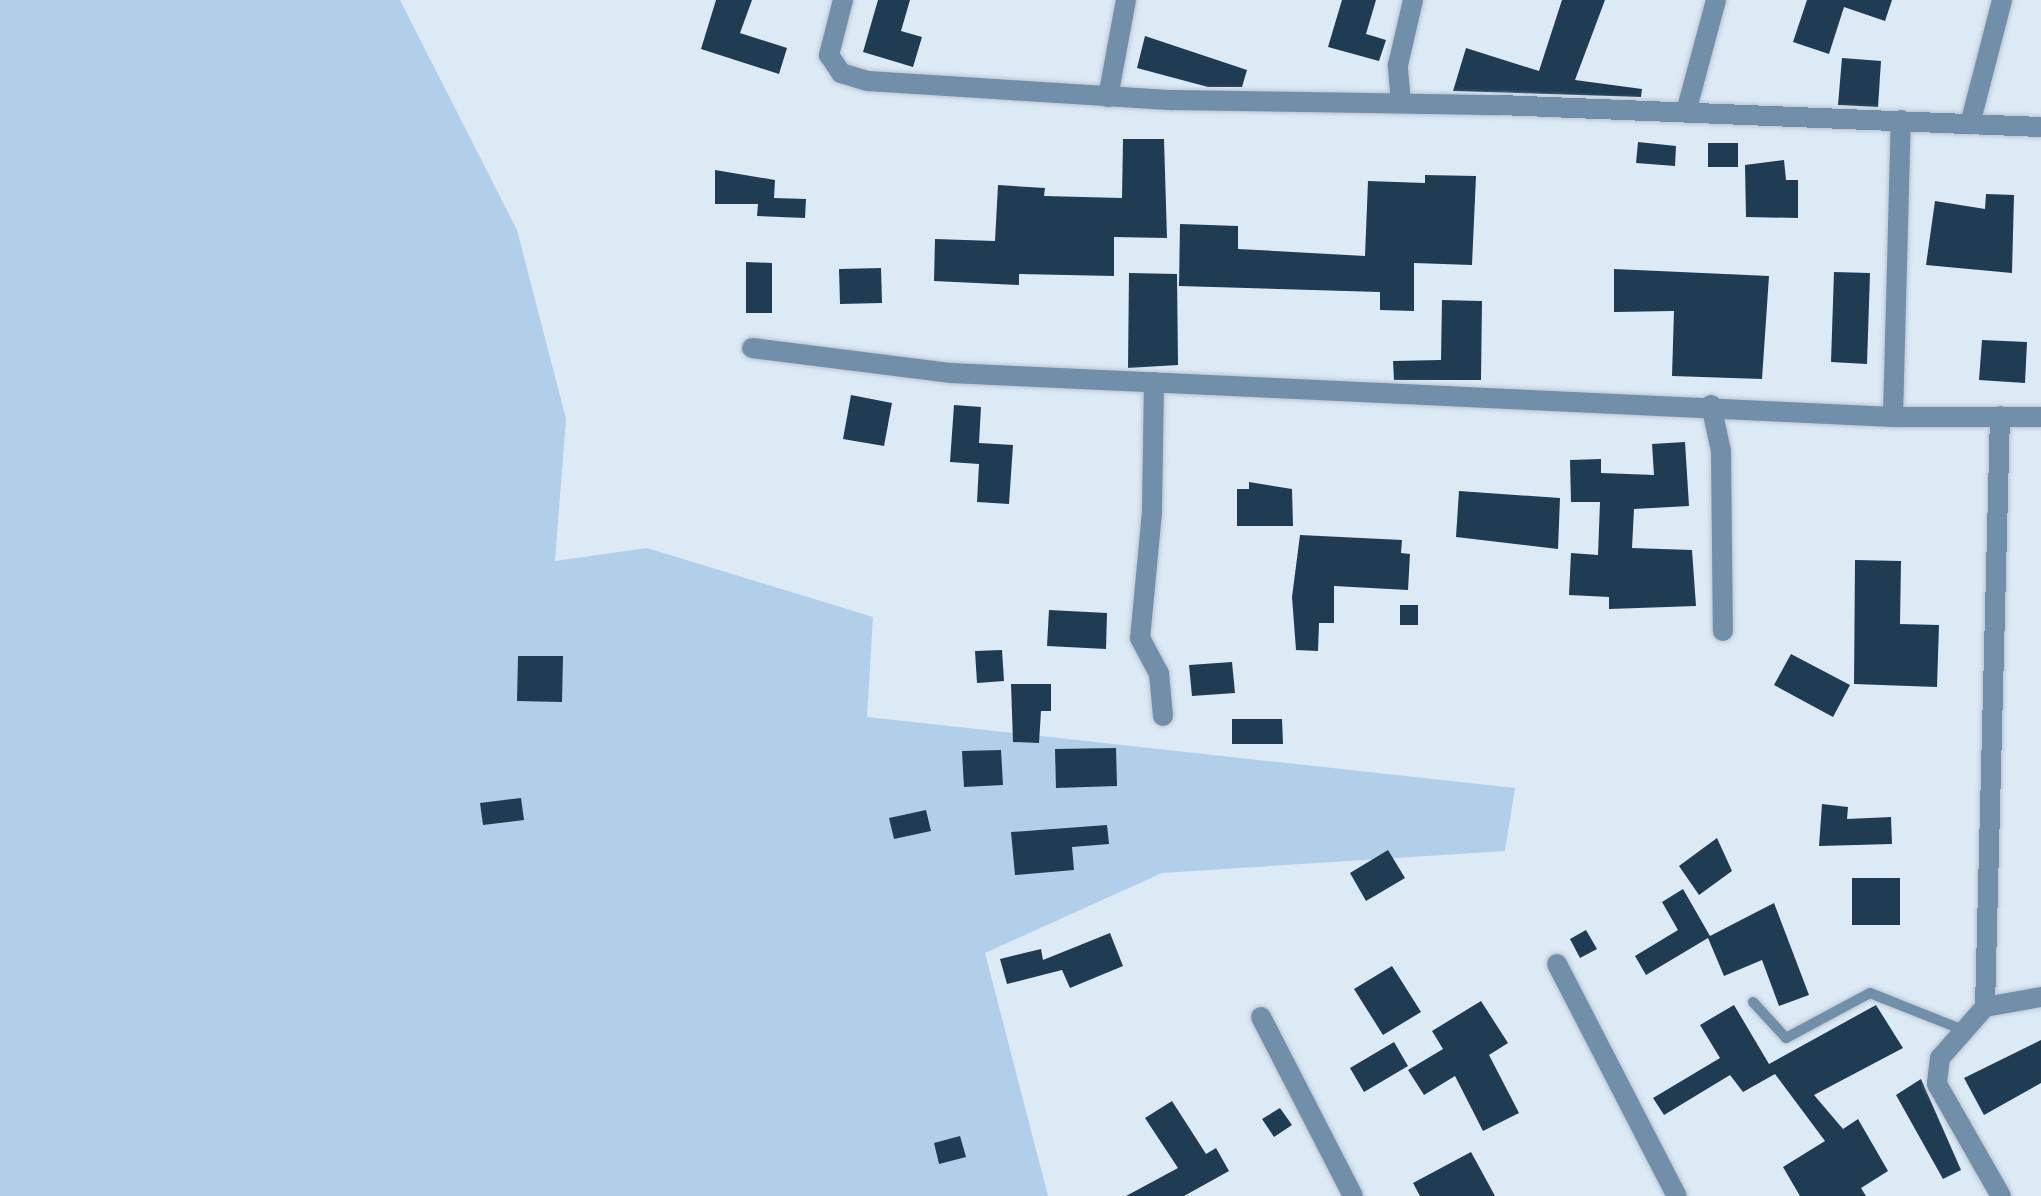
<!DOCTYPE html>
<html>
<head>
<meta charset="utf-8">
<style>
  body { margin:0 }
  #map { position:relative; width:2041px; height:1196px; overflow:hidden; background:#dceaf6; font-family:Commissioner,sans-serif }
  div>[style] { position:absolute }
  .green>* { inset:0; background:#b2cfea }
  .building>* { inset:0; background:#1f3c53 }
  .roads { filter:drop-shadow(0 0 2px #b9c5d0) drop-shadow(0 0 2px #b9c5d0) }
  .service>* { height:10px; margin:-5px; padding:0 5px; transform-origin:5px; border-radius:5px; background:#728fa9 }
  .minor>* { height:20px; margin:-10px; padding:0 10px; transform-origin:10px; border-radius:10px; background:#728fa9 }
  span { translate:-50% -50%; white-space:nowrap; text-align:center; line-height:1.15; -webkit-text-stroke:10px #fff; paint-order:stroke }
</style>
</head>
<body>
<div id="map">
  <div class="green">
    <div style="clip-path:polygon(0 0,400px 0,517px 230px,566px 419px,555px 561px,647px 548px,873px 617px,867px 717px,1515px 788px,1505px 851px,1162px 873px,985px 953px,1048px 1196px,0 1196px)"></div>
  </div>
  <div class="building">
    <div style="clip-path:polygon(716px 0,752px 0,740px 33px,787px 48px,779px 74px,701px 49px)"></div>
    <div style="clip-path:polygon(878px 0,910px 0,901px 31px,922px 37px,913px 67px,863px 52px)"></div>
    <div style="clip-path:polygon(1342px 0,1376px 0,1366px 34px,1386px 40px,1379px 61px,1328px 47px)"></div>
    <div style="clip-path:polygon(1562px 0,1605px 0,1575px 80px,1642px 89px,1641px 97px,1453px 91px,1466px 48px,1539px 71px)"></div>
    <div style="clip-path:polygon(1807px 0,1892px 0,1885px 21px,1844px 7px,1829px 54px,1793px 42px)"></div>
    <div style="clip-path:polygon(1145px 36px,1247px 70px,1242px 87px,1208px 87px,1137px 68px)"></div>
    <div style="clip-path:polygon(1842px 58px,1881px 61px,1878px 107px,1838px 105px)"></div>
    <div style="clip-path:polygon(1123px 139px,1164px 139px,1167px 238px,1114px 237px,1114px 276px,1019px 274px,1019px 285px,934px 281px,935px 239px,995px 241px,998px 185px,1045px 188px,1044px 196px,1122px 198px)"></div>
    <div style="clip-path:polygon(1638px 142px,1676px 146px,1675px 166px,1636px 163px)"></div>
    <div style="clip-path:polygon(1708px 143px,1738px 143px,1738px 167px,1708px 167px)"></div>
    <div style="clip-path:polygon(1784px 160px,1786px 180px,1798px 180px,1798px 218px,1746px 217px,1745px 165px)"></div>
    <div style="clip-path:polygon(715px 170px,775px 180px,774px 198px,806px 199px,805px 218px,757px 216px,758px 204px,715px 204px)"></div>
    <div style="clip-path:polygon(1425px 175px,1476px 176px,1472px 265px,1414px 263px,1414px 311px,1380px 310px,1380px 292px,1179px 286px,1180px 224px,1238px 226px,1238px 249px,1365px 256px,1368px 181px,1425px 183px)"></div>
    <div style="clip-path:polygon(1986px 194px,2014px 195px,2012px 273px,1926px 265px,1935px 201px,1985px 209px)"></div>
    <div style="clip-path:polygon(746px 262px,772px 263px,772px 313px,746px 313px)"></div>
    <div style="clip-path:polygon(881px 268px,882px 303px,840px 304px,839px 269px)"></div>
    <div style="clip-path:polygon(1614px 269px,1769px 276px,1762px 379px,1672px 376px,1674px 311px,1614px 312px)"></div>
    <div style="clip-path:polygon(1834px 272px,1870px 273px,1867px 364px,1831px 362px)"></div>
    <div style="clip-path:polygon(1129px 273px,1177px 274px,1178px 365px,1128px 368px)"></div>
    <div style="clip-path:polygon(1442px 300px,1482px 301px,1481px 380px,1394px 380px,1393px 361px,1441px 360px)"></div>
    <div style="clip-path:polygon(1982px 340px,2027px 342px,2025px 383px,1979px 380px)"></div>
    <div style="clip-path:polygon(851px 395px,892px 403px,884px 446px,843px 439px)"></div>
    <div style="clip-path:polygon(954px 405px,981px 407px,979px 443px,1013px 445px,1009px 504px,977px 502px,979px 464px,950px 462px)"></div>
    <div style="clip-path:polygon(1685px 442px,1689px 506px,1634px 509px,1632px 548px,1692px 550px,1696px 606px,1609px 609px,1609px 597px,1569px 595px,1571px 553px,1598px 555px,1600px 502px,1571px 502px,1570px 460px,1601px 459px,1601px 473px,1654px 475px,1652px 444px)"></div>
    <div style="clip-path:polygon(1249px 482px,1292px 489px,1293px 526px,1237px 526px,1237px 489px,1249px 489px)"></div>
    <div style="clip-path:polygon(1459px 491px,1560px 498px,1558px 549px,1456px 537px)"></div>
    <div style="clip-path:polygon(1300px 535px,1402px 540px,1401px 553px,1410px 554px,1408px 590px,1334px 586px,1334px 623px,1319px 623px,1318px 651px,1296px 650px,1292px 597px)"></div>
    <div style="clip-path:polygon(1855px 560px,1901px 561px,1900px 624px,1939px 625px,1937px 687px,1854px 684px)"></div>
    <div style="clip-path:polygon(1400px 605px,1418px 605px,1418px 625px,1400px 625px)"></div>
    <div style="clip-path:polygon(1049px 610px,1107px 613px,1106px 649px,1047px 646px)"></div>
    <div style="clip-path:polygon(1002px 650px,1004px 681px,977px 683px,975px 651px)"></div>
    <div style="clip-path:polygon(1791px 654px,1850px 685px,1833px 717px,1774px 685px)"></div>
    <div style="clip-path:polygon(518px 656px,563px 656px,562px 702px,517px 701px)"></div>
    <div style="clip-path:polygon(1232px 662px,1235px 693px,1192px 696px,1189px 665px)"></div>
    <div style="clip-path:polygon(1011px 684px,1051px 684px,1051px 711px,1041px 711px,1039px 743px,1013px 742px)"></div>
    <div style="clip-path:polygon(1232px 719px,1282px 719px,1283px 744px,1232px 744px)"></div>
    <div style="clip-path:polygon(1116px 748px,1117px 786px,1056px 788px,1055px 749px)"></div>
    <div style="clip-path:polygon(1001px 750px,1003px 785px,964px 787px,962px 751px)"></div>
    <div style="clip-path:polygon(521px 798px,524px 820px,483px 825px,480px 803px)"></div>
    <div style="clip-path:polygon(1822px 804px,1848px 807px,1847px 819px,1891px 817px,1892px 844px,1819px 846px)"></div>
    <div style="clip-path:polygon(926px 810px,931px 831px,894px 839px,889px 818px)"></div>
    <div style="clip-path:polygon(1107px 825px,1109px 844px,1072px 847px,1074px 870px,1015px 875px,1011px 832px)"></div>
    <div style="clip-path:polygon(1717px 838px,1732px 871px,1699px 895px,1679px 866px)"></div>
    <div style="clip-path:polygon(1388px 850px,1405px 878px,1366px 901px,1350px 873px)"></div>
    <div style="clip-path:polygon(1852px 878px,1900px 878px,1900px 925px,1852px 925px)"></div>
    <div style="clip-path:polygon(1683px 889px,1710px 936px,1774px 903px,1809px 995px,1779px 1006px,1762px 960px,1724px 976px,1708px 938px,1646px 975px,1635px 956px,1678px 930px,1662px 902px)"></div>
    <div style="clip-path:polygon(1586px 930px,1597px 949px,1580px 958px,1570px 939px)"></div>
    <div style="clip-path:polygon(1110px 933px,1123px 966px,1070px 988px,1062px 970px,1007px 984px,1000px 959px,1041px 949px,1043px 960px)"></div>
    <div style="clip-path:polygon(1392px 966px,1421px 1012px,1383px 1035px,1354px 989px)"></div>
    <div style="clip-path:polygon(1481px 1001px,1508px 1043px,1489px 1055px,1519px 1113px,1483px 1131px,1455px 1076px,1424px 1095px,1408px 1070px,1443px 1049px,1432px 1031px)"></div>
    <div style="clip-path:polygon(1734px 1005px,1769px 1064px,1876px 1005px,1903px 1048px,1814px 1095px,1843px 1129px,1858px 1119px,1888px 1171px,1861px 1188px,1866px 1196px,1800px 1196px,1783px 1167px,1825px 1141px,1775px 1074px,1743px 1092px,1730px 1075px,1664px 1115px,1653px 1098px,1720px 1058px,1700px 1025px)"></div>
    <div style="clip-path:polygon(2041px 1040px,2041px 1083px,1984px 1115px,1964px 1078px)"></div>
    <div style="clip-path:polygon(1394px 1042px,1408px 1066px,1364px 1092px,1350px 1068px)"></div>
    <div style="clip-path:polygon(1921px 1079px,1961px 1170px,1943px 1179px,1896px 1095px)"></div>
    <div style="clip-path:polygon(1172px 1101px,1206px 1154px,1216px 1148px,1229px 1171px,1184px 1196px,1126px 1196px,1178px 1168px,1145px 1118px)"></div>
    <div style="clip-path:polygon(1280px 1108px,1292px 1125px,1274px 1137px,1262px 1119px)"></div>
    <div style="clip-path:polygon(960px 1136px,966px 1157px,939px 1164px,934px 1143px)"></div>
    <div style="clip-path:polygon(1471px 1152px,1495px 1196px,1420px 1196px,1413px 1183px)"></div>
  </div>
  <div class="roads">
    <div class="service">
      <div style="left:1753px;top:1002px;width:49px;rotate:47.5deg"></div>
      <div style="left:1786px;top:1038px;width:95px;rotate:-28.2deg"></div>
      <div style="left:1870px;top:993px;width:98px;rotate:21.6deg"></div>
    </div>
    <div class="minor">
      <div style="left:843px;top:0;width:57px;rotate:104.3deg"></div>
      <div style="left:829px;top:55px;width:22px;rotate:56deg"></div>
      <div style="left:841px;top:73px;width:28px;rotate:17deg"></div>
      <div style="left:868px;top:81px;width:305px;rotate:3.6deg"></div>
      <div style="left:1172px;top:100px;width:328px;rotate:0.9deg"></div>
      <div style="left:1500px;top:105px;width:541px;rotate:2.33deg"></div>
      <div style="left:1108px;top:97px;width:99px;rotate:-79.5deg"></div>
      <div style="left:1401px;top:103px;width:38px;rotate:-95deg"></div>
      <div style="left:1398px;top:65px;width:67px;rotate:-77deg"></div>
      <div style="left:1686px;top:112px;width:116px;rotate:-75deg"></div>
      <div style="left:1970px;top:124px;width:128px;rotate:-75.5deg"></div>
      <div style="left:752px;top:348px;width:201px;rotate:7.2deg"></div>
      <div style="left:951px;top:373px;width:943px;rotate:2.67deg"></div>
      <div style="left:1893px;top:417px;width:148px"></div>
      <div style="left:1154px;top:382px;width:130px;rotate:90.9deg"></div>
      <div style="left:1152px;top:512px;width:127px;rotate:95.4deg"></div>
      <div style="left:1140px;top:638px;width:40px;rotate:62deg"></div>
      <div style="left:1159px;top:673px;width:43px;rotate:84.7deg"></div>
      <div style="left:1711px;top:405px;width:47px;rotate:77.7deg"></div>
      <div style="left:1721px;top:451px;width:180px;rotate:89.4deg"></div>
      <div style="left:1893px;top:417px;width:297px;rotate:-88.5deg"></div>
      <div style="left:1557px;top:964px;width:261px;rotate:62.7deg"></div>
      <div style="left:1985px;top:1007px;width:591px;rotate:-88.55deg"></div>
      <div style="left:1985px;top:1007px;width:68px;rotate:131.4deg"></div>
      <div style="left:1940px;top:1058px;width:26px;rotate:97deg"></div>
      <div style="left:1937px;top:1084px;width:129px;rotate:60.3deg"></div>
      <div style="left:1985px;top:1007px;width:57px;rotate:-10.1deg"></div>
      <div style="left:1261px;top:1017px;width:201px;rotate:62.8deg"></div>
    </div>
  </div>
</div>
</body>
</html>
